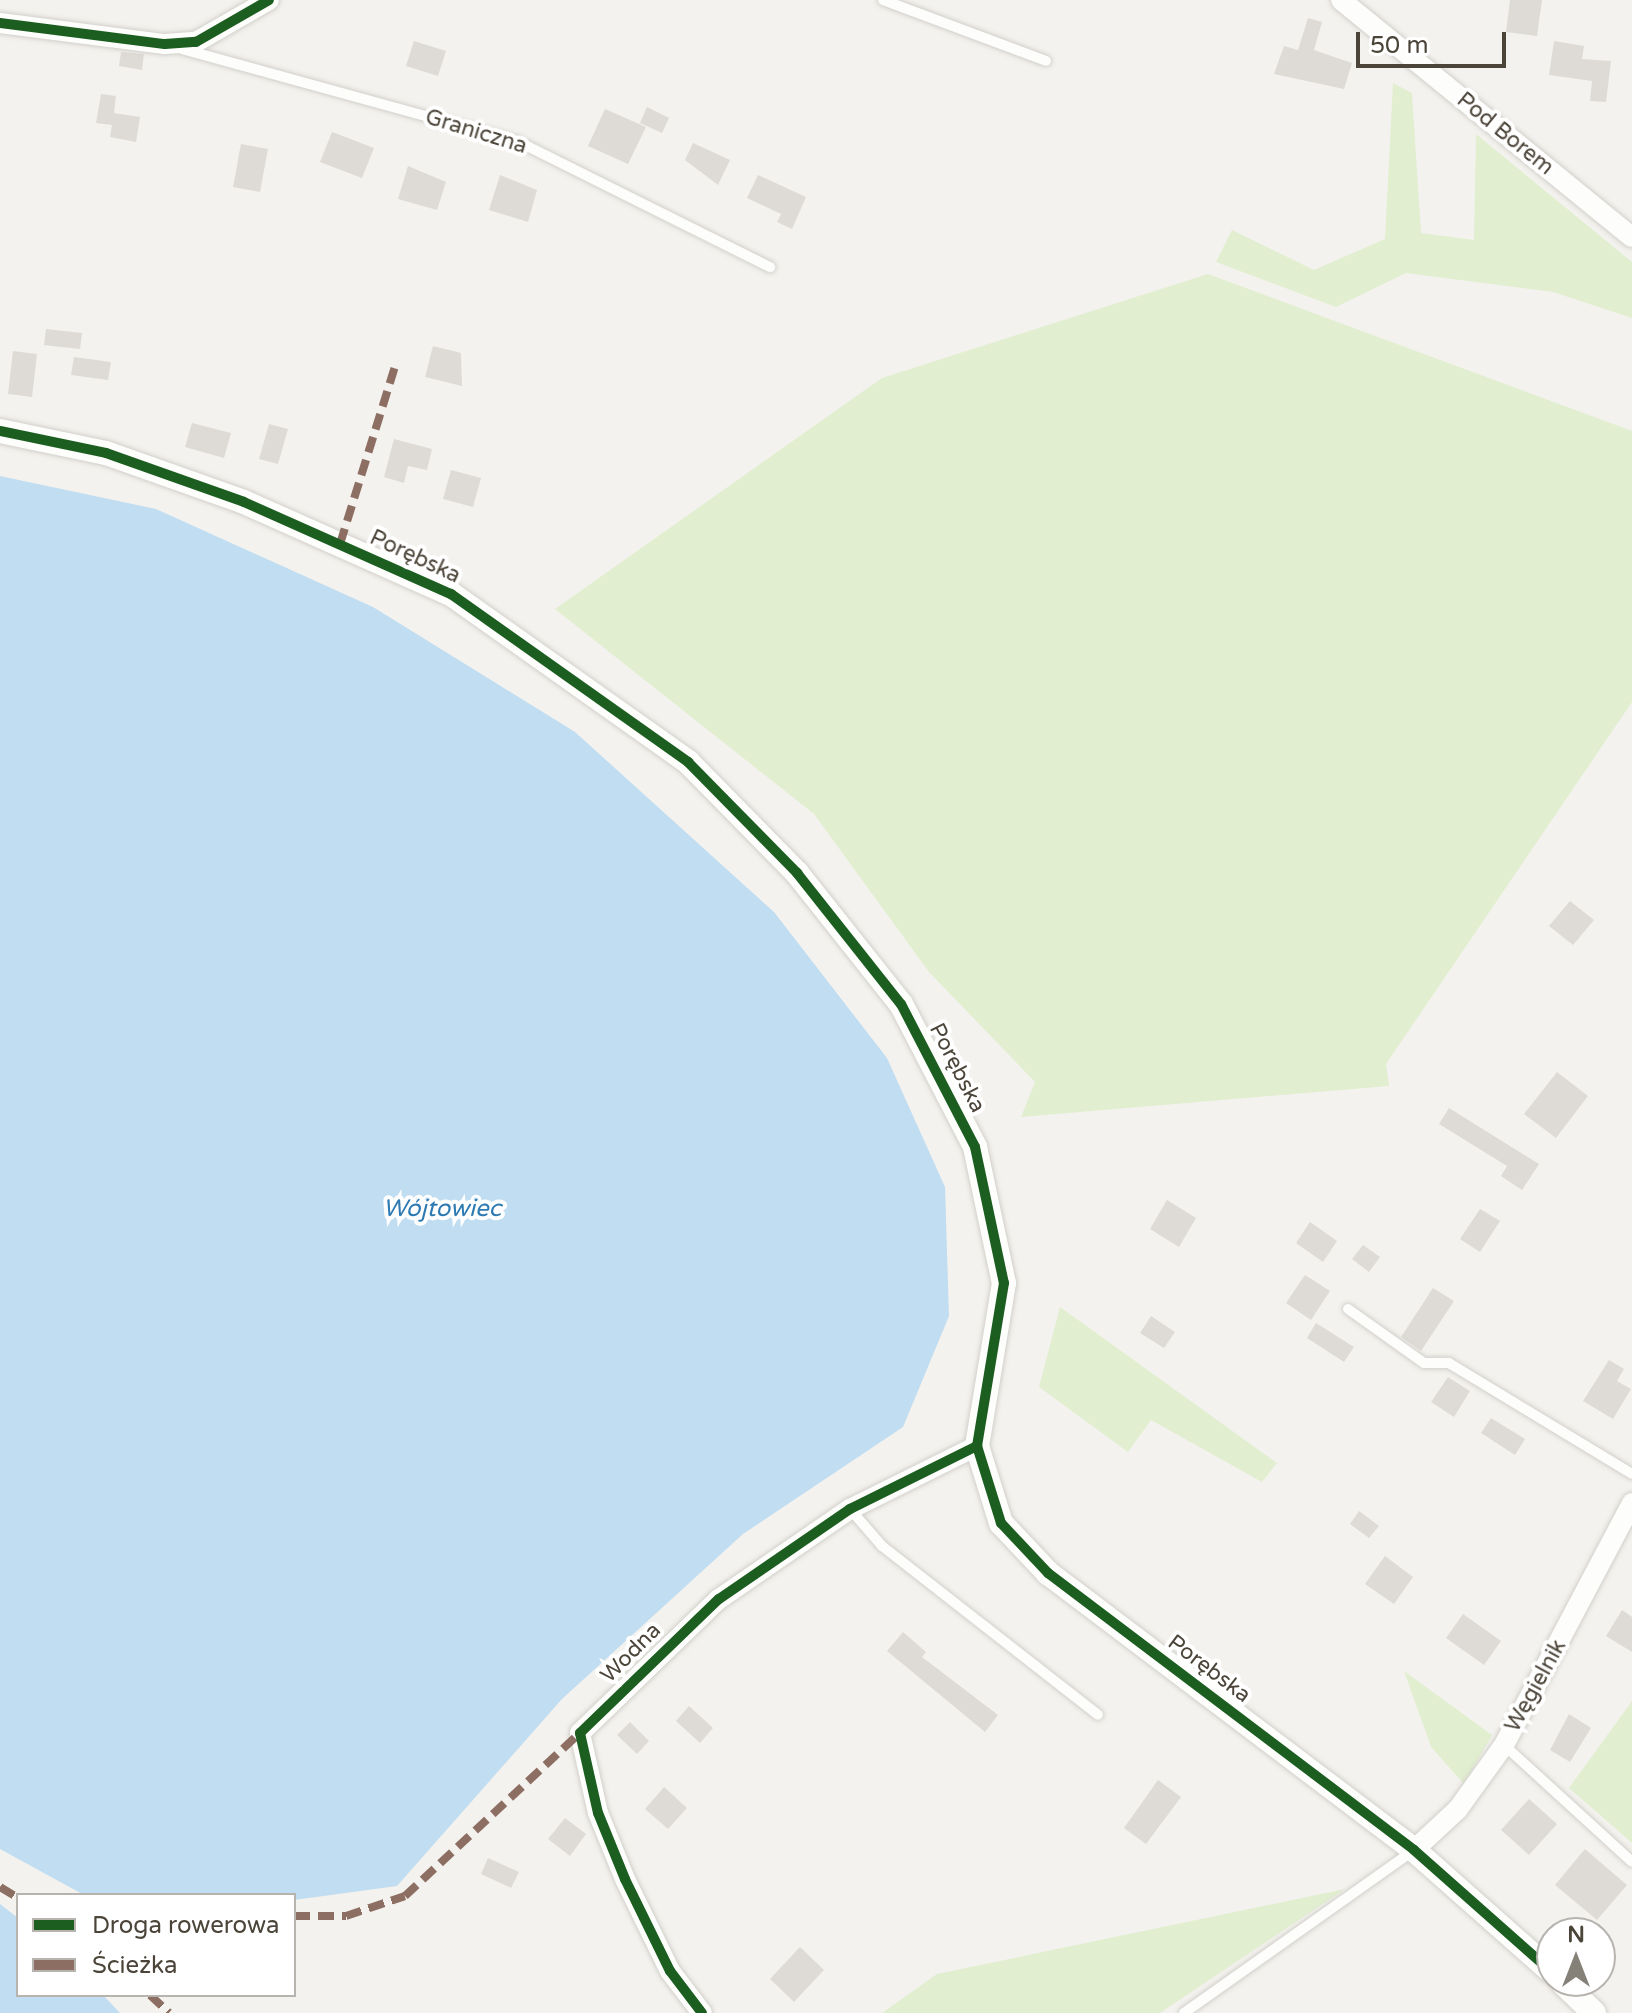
<!DOCTYPE html>
<html>
<head>
<meta charset="utf-8">
<style>
  body { margin:0 }
  #map { position:relative; width:1632px; height:2013px; overflow:hidden; background:#f4f2ee; font-family:"Varela Round",sans-serif }
  div>[style] { position:absolute }
  .green>* { inset:0; background:#e1eecf }
  .water>* { inset:0; background:#c0ddf1 }
  .building>* { inset:0; background:#dedbd6 }
  .roads { filter:drop-shadow(0 0 2px #d2d0cb) drop-shadow(0 0 2px #d2d0cb) }
  .service>* { height:10px; margin:-5px; padding:0 5px; transform-origin:5px; border-radius:5px; background:#fdfdfc }
  .minor>* { height:20px; margin:-10px; padding:0 10px; transform-origin:10px; border-radius:10px; background:#fdfdfc }
  .tertiary>* { height:24px; margin:-12px; padding:0 12px; transform-origin:12px; border-radius:12px; background:#fdfdfc }
  .quiet>* { height:8px; margin-top:-4px; transform-origin:0; background:repeating-linear-gradient(90deg,#8d6e63 0 16px,transparent 0 24px) }
  .cycleway>* { height:10px; margin:-5px; padding:0 5px; transform-origin:5px; border-radius:5px; background:#1b5e20 }
  span { translate:-50% -50%; white-space:nowrap; text-align:center; line-height:1.15; -webkit-text-stroke:8px #fff; paint-order:stroke }
  .street-label { font-size:22px; color:#4b4439 }
  .water-label { font-size:24px; color:#2e7ab2; font-style:italic }
  .legend { position:absolute; left:16px; top:1893px; width:280px; height:104px; box-sizing:border-box; background:#fff; border:2px solid #b7b4b0; margin:0; padding:10px 14px; list-style:none; font-size:24px; color:#4b4439 }
  .legend li { display:flex; align-items:center; gap:16px; height:40px }
  .legend b { width:40px; border:2px solid #b7b4b0 }
  .north { position:absolute; left:1536px; top:1917px; width:80px; height:80px; box-sizing:border-box; background:#fff; border:2px solid #b7b4b0; border-radius:50%; rotate:0deg; font-size:22px; font-weight:700; line-height:32px; text-align:center; color:#4b4439 }
  .north::after { content:''; display:block; margin:auto; width:28px; height:36px; background:#868178; clip-path:polygon(50% 0,100% 100%,50% 72%,0 100%) }
  .scale { position:absolute; left:1356px; top:32px; width:150px; height:36px; box-sizing:border-box; border:4px solid #4b4439; border-top:0; padding-left:10px; font-size:24px; line-height:28px; white-space:nowrap; color:#4b4439; -webkit-text-stroke:6px #fff; paint-order:stroke }
</style>
</head>
<body>
<div id="map">
  <div class="green">
    <div style="clip-path:polygon(1393px 83px,1412px 93px,1421px 233px,1474px 240px,1476px 134px,1632px 262px,1632px 318px,1553px 292px,1406px 273px,1336px 307px,1216px 262px,1232px 230px,1314px 270px,1385px 239px)"></div>
    <div style="clip-path:polygon(1208px 274px,1632px 431px,1632px 702px,1386px 1064px,1389px 1086px,1021px 1117px,1035px 1082px,929px 972px,814px 814px,555px 609px,882px 378px)"></div>
    <div style="clip-path:polygon(1060px 1307px,1277px 1463px,1262px 1482px,1151px 1420px,1128px 1452px,1039px 1387px)"></div>
    <div style="clip-path:polygon(1404px 1671px,1492px 1735px,1464px 1784px,1431px 1747px)"></div>
    <div style="clip-path:polygon(1632px 1701px,1632px 1843px,1569px 1788px)"></div>
    <div style="clip-path:polygon(1345px 1889px,1160px 2013px,882px 2013px,937px 1974px)"></div>
  </div>
  <div class="water">
    <div style="clip-path:polygon(0 476px,156px 509px,373px 607px,575px 732px,774px 912px,887px 1058px,945px 1187px,949px 1316px,903px 1427px,743px 1534px,562px 1699px,397px 1886px,294px 1900px,84px 1895px,0 1849px)"></div>
    <div style="clip-path:polygon(0 1904px,18px 1918px,18px 1995px,103px 1995px,120px 2013px,0 2013px)"></div>
  </div>
  <div class="building">
    <div style="clip-path:polygon(1510px 0,1542px 0,1537px 36px,1506px 32px)"></div>
    <div style="clip-path:polygon(1308px 18px,1322px 22px,1314px 50px,1352px 63px,1344px 89px,1274px 74px,1284px 46px,1298px 50px)"></div>
    <div style="clip-path:polygon(414px 41px,446px 51px,438px 76px,406px 66px)"></div>
    <div style="clip-path:polygon(1554px 41px,1584px 46px,1582px 59px,1611px 61px,1606px 102px,1590px 101px,1592px 81px,1549px 75px)"></div>
    <div style="clip-path:polygon(121px 52px,144px 54px,142px 70px,119px 66px)"></div>
    <div style="clip-path:polygon(101px 94px,116px 96px,114px 113px,140px 117px,136px 142px,110px 137px,112px 125px,96px 123px)"></div>
    <div style="clip-path:polygon(647px 107px,669px 118px,662px 133px,640px 123px)"></div>
    <div style="clip-path:polygon(605px 109px,646px 127px,628px 164px,588px 146px)"></div>
    <div style="clip-path:polygon(332px 132px,374px 148px,362px 178px,320px 162px)"></div>
    <div style="clip-path:polygon(693px 143px,730px 160px,718px 185px,685px 160px)"></div>
    <div style="clip-path:polygon(241px 144px,268px 149px,260px 192px,233px 187px)"></div>
    <div style="clip-path:polygon(408px 166px,446px 182px,437px 210px,398px 199px)"></div>
    <div style="clip-path:polygon(500px 175px,537px 190px,528px 222px,489px 210px)"></div>
    <div style="clip-path:polygon(758px 175px,806px 197px,792px 229px,777px 222px,781px 214px,747px 198px)"></div>
    <div style="clip-path:polygon(46px 329px,82px 333px,80px 349px,44px 345px)"></div>
    <div style="clip-path:polygon(433px 346px,461px 353px,462px 386px,425px 377px)"></div>
    <div style="clip-path:polygon(13px 351px,37px 354px,32px 397px,8px 394px)"></div>
    <div style="clip-path:polygon(74px 357px,111px 362px,108px 380px,71px 375px)"></div>
    <div style="clip-path:polygon(192px 423px,231px 433px,224px 458px,185px 447px)"></div>
    <div style="clip-path:polygon(269px 424px,288px 429px,278px 464px,259px 459px)"></div>
    <div style="clip-path:polygon(394px 439px,432px 449px,427px 470px,408px 466px,404px 483px,384px 477px)"></div>
    <div style="clip-path:polygon(451px 470px,481px 478px,473px 507px,443px 499px)"></div>
    <div style="clip-path:polygon(1570px 901px,1594px 920px,1573px 945px,1549px 926px)"></div>
    <div style="clip-path:polygon(1557px 1072px,1588px 1096px,1556px 1138px,1524px 1114px)"></div>
    <div style="clip-path:polygon(1449px 1108px,1539px 1164px,1522px 1190px,1501px 1176px,1507px 1166px,1439px 1124px)"></div>
    <div style="clip-path:polygon(1167px 1200px,1196px 1218px,1179px 1247px,1150px 1229px)"></div>
    <div style="clip-path:polygon(1480px 1209px,1500px 1221px,1480px 1252px,1460px 1239px)"></div>
    <div style="clip-path:polygon(1310px 1222px,1337px 1241px,1323px 1262px,1296px 1243px)"></div>
    <div style="clip-path:polygon(1363px 1245px,1380px 1257px,1369px 1272px,1352px 1259px)"></div>
    <div style="clip-path:polygon(1305px 1275px,1330px 1291px,1311px 1320px,1286px 1303px)"></div>
    <div style="clip-path:polygon(1433px 1288px,1454px 1301px,1421px 1351px,1401px 1337px)"></div>
    <div style="clip-path:polygon(1151px 1316px,1175px 1332px,1164px 1348px,1140px 1333px)"></div>
    <div style="clip-path:polygon(1316px 1323px,1354px 1347px,1344px 1362px,1307px 1338px)"></div>
    <div style="clip-path:polygon(1609px 1360px,1624px 1369px,1617px 1381px,1631px 1389px,1613px 1419px,1583px 1401px)"></div>
    <div style="clip-path:polygon(1448px 1377px,1470px 1391px,1454px 1417px,1431px 1402px)"></div>
    <div style="clip-path:polygon(1491px 1418px,1525px 1439px,1515px 1455px,1481px 1433px)"></div>
    <div style="clip-path:polygon(1359px 1511px,1379px 1526px,1369px 1538px,1350px 1524px)"></div>
    <div style="clip-path:polygon(1385px 1556px,1413px 1577px,1394px 1604px,1365px 1584px)"></div>
    <div style="clip-path:polygon(1622px 1610px,1632px 1617px,1632px 1652px,1606px 1636px)"></div>
    <div style="clip-path:polygon(1463px 1614px,1501px 1641px,1484px 1665px,1446px 1638px)"></div>
    <div style="clip-path:polygon(903px 1632px,926px 1652px,922px 1657px,998px 1715px,985px 1732px,887px 1651px)"></div>
    <div style="clip-path:polygon(689px 1706px,713px 1728px,700px 1743px,676px 1721px)"></div>
    <div style="clip-path:polygon(1569px 1714px,1591px 1728px,1570px 1762px,1550px 1750px)"></div>
    <div style="clip-path:polygon(630px 1722px,649px 1741px,637px 1754px,617px 1735px)"></div>
    <div style="clip-path:polygon(1158px 1780px,1181px 1797px,1146px 1844px,1124px 1828px)"></div>
    <div style="clip-path:polygon(664px 1787px,687px 1808px,668px 1829px,645px 1809px)"></div>
    <div style="clip-path:polygon(1529px 1799px,1557px 1824px,1529px 1855px,1501px 1830px)"></div>
    <div style="clip-path:polygon(565px 1818px,586px 1834px,570px 1856px,548px 1839px)"></div>
    <div style="clip-path:polygon(1585px 1849px,1627px 1885px,1597px 1920px,1555px 1885px)"></div>
    <div style="clip-path:polygon(488px 1858px,519px 1872px,511px 1888px,481px 1874px)"></div>
    <div style="clip-path:polygon(800px 1947px,824px 1970px,794px 2002px,770px 1979px)"></div>
  </div>
  <div class="roads">
    <div class="service">
      <div style="left:883px;top:0;width:174px;rotate:20.5deg"></div>
      <div style="left:182px;top:49px;width:347px;rotate:15.4deg"></div>
      <div style="left:517px;top:141px;width:283px;rotate:26.5deg"></div>
      <div style="left:1348px;top:1309px;width:93px;rotate:35.4deg"></div>
      <div style="left:1424px;top:1363px;width:25px"></div>
      <div style="left:1449px;top:1363px;width:214px;rotate:31.2deg"></div>
      <div style="left:850px;top:1509px;width:49px;rotate:49.1deg"></div>
      <div style="left:882px;top:1546px;width:274px;rotate:38deg"></div>
      <div style="left:1504px;top:1745px;width:173px;rotate:42.4deg"></div>
      <div style="left:1184px;top:2013px;width:282px;rotate:-35.3deg"></div>
    </div>
    <div class="minor">
      <div style="left:1341px;top:0;width:375px;rotate:39.2deg"></div>
      <div style="left:0;top:23px;width:166px;rotate:7.3deg"></div>
      <div style="left:165px;top:44px;width:31px;rotate:-4deg"></div>
      <div style="left:196px;top:42px;width:84px;rotate:-29.9deg"></div>
      <div style="left:1414px;top:1850px;width:60px;rotate:-43deg"></div>
      <div style="left:1458px;top:1809px;width:79px;rotate:-54.3deg"></div>
      <div style="left:1504px;top:1745px;width:274px;rotate:-62.1deg"></div>
      <div style="left:702px;top:2013px;width:53px;rotate:-127.3deg"></div>
      <div style="left:670px;top:1971px;width:102px;rotate:-116.1deg"></div>
      <div style="left:625px;top:1879px;width:71px;rotate:-112.2deg"></div>
      <div style="left:598px;top:1813px;width:82px;rotate:-102.7deg"></div>
      <div style="left:580px;top:1733px;width:193px;rotate:-44deg"></div>
      <div style="left:719px;top:1599px;width:159px;rotate:-34.5deg"></div>
      <div style="left:850px;top:1509px;width:142px;rotate:-26.4deg"></div>
    </div>
    <div class="tertiary">
      <div style="left:0;top:431px;width:108px;rotate:11.7deg"></div>
      <div style="left:106px;top:453px;width:146px;rotate:19.5deg"></div>
      <div style="left:244px;top:502px;width:227px;rotate:24deg"></div>
      <div style="left:451px;top:594px;width:291px;rotate:35.3deg"></div>
      <div style="left:688px;top:762px;width:156px;rotate:45.5deg"></div>
      <div style="left:797px;top:873px;width:167px;rotate:51.6deg"></div>
      <div style="left:901px;top:1004px;width:161px;rotate:62.6deg"></div>
      <div style="left:975px;top:1147px;width:139px;rotate:78deg"></div>
      <div style="left:1004px;top:1283px;width:165px;rotate:99.4deg"></div>
      <div style="left:977px;top:1446px;width:81px;rotate:72.7deg"></div>
      <div style="left:1001px;top:1523px;width:69px;rotate:46.8deg"></div>
      <div style="left:1048px;top:1573px;width:459px;rotate:37.1deg"></div>
      <div style="left:1414px;top:1850px;width:184px;rotate:41.5deg"></div>
      <div style="left:1561px;top:1981px;width:46px;rotate:44.1deg"></div>
    </div>
  </div>
  <div class="quiet">
    <div style="left:340px;top:544px;width:189px;rotate:-72.8deg"></div>
    <div style="left:0;top:1887px;width:21px;rotate:31deg"></div>
    <div style="left:294px;top:1916px;width:52px"></div>
    <div style="left:346px;top:1916px;width:62px;rotate:-18.7deg"></div>
    <div style="left:405px;top:1896px;width:239px;rotate:-43deg"></div>
    <div style="left:150px;top:1995px;width:26px;rotate:43deg"></div>
  </div>
  <div class="cycleway">
    <div style="left:0;top:23px;width:166px;rotate:7.3deg"></div>
    <div style="left:165px;top:44px;width:31px;rotate:-4deg"></div>
    <div style="left:196px;top:42px;width:84px;rotate:-29.9deg"></div>
    <div style="left:0;top:431px;width:108px;rotate:11.7deg"></div>
    <div style="left:106px;top:453px;width:146px;rotate:19.5deg"></div>
    <div style="left:244px;top:502px;width:227px;rotate:24deg"></div>
    <div style="left:451px;top:594px;width:291px;rotate:35.3deg"></div>
    <div style="left:688px;top:762px;width:156px;rotate:45.5deg"></div>
    <div style="left:797px;top:873px;width:167px;rotate:51.6deg"></div>
    <div style="left:901px;top:1004px;width:161px;rotate:62.6deg"></div>
    <div style="left:975px;top:1147px;width:139px;rotate:78deg"></div>
    <div style="left:1004px;top:1283px;width:165px;rotate:99.4deg"></div>
    <div style="left:977px;top:1446px;width:81px;rotate:72.7deg"></div>
    <div style="left:1001px;top:1523px;width:69px;rotate:46.8deg"></div>
    <div style="left:1048px;top:1573px;width:459px;rotate:37.1deg"></div>
    <div style="left:1414px;top:1850px;width:184px;rotate:41.5deg"></div>
    <div style="left:702px;top:2013px;width:53px;rotate:-127.3deg"></div>
    <div style="left:670px;top:1971px;width:102px;rotate:-116.1deg"></div>
    <div style="left:625px;top:1879px;width:71px;rotate:-112.2deg"></div>
    <div style="left:598px;top:1813px;width:82px;rotate:-102.7deg"></div>
    <div style="left:580px;top:1733px;width:193px;rotate:-44deg"></div>
    <div style="left:719px;top:1599px;width:159px;rotate:-34.5deg"></div>
    <div style="left:850px;top:1509px;width:142px;rotate:-26.4deg"></div>
  </div>
  <div class="street-label">
    <span style="left:476px;top:132px;rotate:17deg">Graniczna</span>
    <span style="left:1505px;top:134px;rotate:39deg">Pod Borem</span>
    <span style="left:415px;top:557px;rotate:25deg">Porębska</span>
    <span style="left:957px;top:1068px;rotate:63deg">Porębska</span>
    <span style="left:631px;top:1653px;rotate:-45deg">Wodna</span>
    <span style="left:1209px;top:1669px;rotate:37deg">Porębska</span>
    <span style="left:1536px;top:1686px;rotate:-61deg">Węgielnik</span>
  </div>
  <div class="water-label">
    <span style="left:442px;top:1209px">Wójtowiec</span>
  </div>
  <ul class="legend">
  <li><b style="height:10px;background:#1b5e20"></b>Droga rowerowa</li>
  <li><b style="height:10px;background:#8d6e63"></b>Ścieżka</li>
  </ul>
  <div class="north">N</div>
  <div class="scale">50 m</div>
</div>
</body>
</html>
